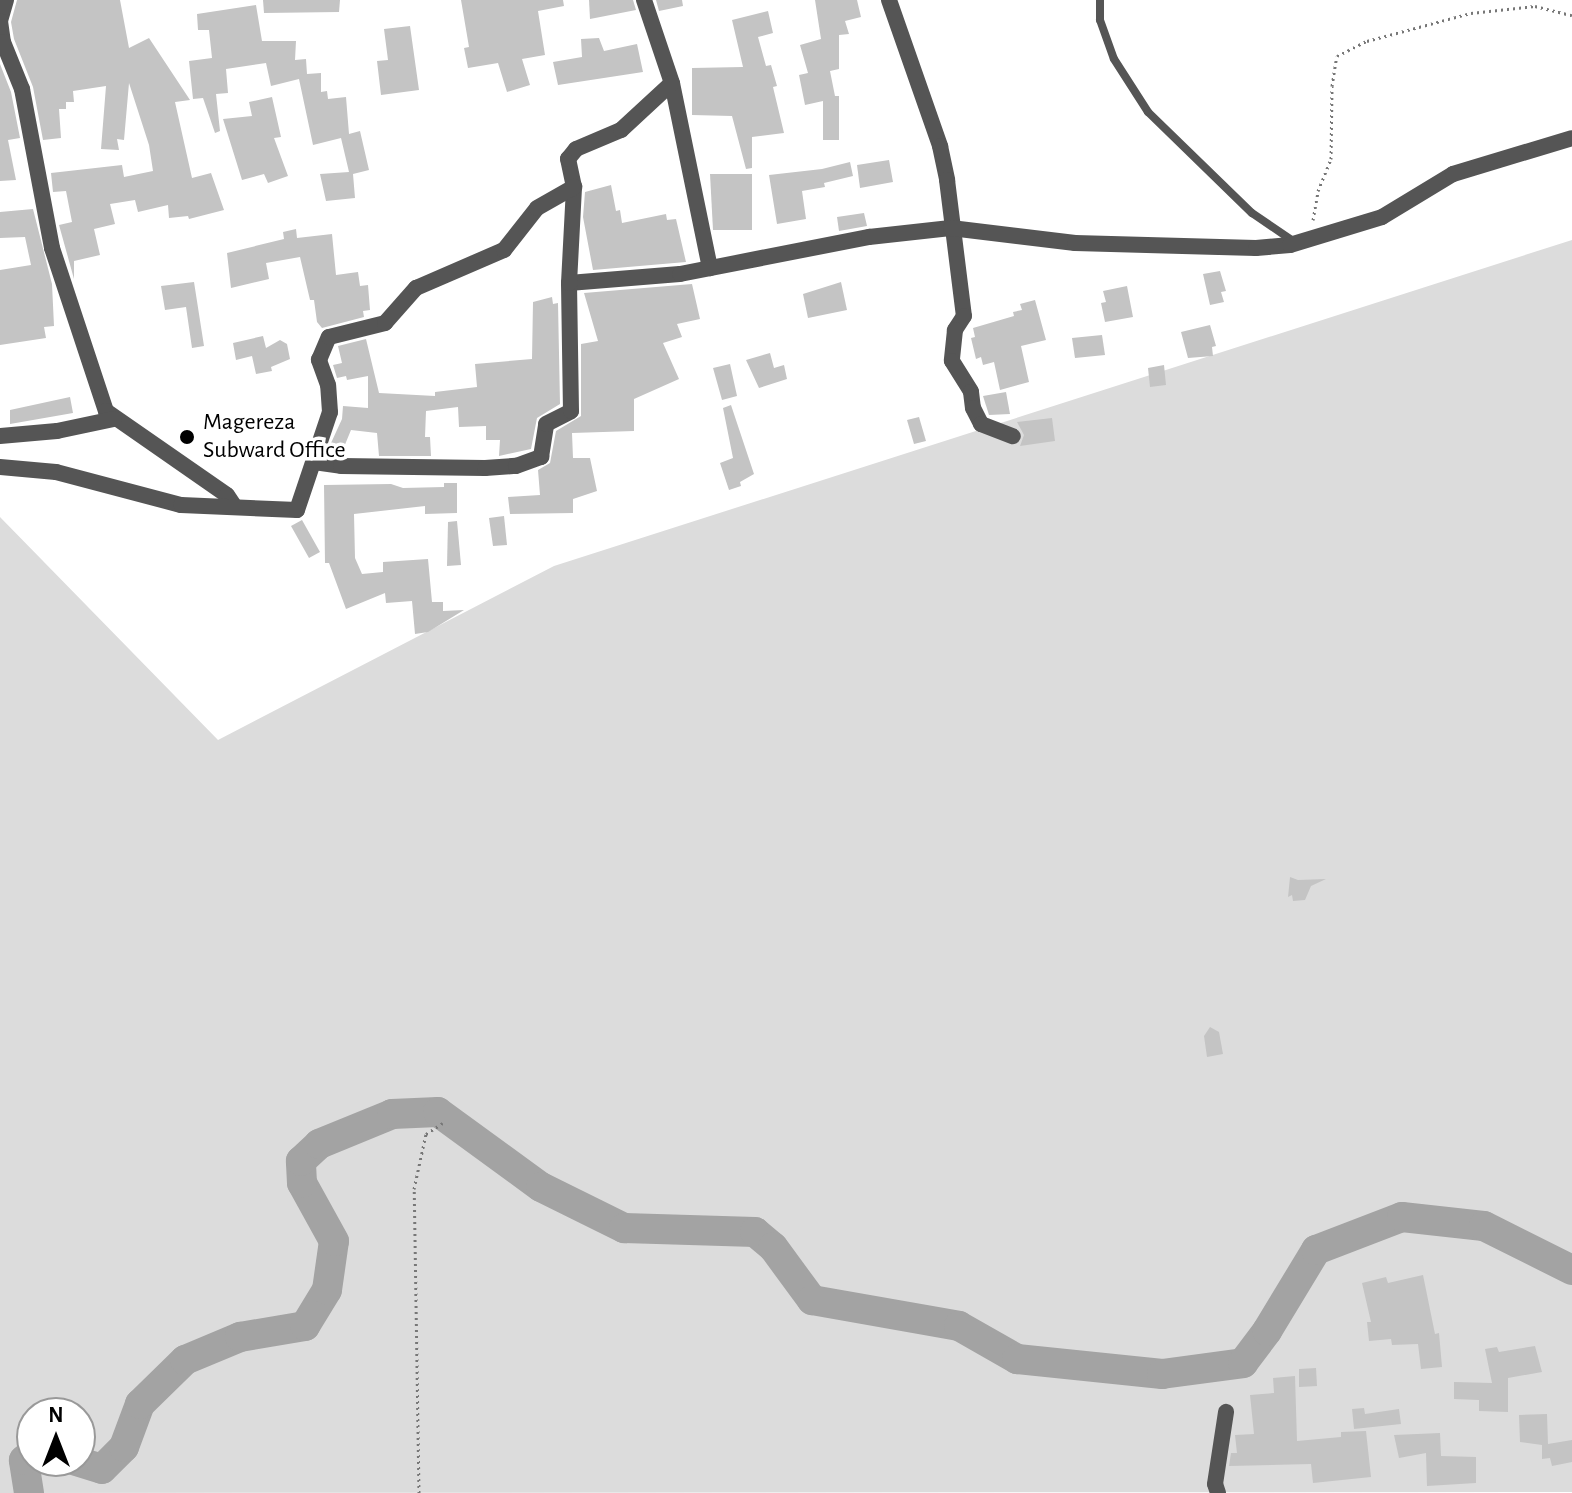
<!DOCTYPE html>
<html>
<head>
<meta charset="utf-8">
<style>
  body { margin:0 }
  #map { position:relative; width:1572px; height:1493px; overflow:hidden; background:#fff; font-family:"Alegreya Sans",sans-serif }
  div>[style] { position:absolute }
  .green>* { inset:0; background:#dcdcdc }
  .river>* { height:30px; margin:-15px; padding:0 15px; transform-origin:15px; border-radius:15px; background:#a3a3a3 }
  .building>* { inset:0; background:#c4c4c4 }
  .path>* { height:3px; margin-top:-1.5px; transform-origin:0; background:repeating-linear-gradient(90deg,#777 0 2px,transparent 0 6px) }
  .lane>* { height:8px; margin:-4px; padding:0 4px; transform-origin:4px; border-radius:4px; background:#555 }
  .street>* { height:16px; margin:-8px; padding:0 8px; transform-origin:8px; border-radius:8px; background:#555 }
  .dots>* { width:22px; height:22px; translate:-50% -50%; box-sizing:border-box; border:4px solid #fff; border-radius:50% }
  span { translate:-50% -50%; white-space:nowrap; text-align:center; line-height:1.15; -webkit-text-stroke:7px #fff; paint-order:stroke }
  .poi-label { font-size:24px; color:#000 }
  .left { translate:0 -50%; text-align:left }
  .north { position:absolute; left:16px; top:1397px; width:80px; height:80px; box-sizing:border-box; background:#fff; border:2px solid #999; border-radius:50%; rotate:0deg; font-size:22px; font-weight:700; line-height:32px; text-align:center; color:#000 }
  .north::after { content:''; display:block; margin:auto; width:28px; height:36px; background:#000; clip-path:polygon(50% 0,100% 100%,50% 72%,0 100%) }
</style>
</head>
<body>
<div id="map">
  <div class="green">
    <div style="clip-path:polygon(evenodd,1572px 240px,1572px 1492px,0 1493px,0 517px,218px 740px,554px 566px,1572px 240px,32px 1413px,80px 1413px,80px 1461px,32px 1461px,32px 1413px)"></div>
  </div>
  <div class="river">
    <div style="left:76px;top:1461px;width:27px;rotate:17deg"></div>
    <div style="left:102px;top:1469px;width:31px;rotate:-45deg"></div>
    <div style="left:124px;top:1447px;width:46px;rotate:-69.6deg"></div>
    <div style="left:140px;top:1404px;width:63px;rotate:-44.4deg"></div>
    <div style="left:185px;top:1360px;width:60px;rotate:-22.7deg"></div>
    <div style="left:240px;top:1337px;width:66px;rotate:-9.6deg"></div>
    <div style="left:305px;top:1326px;width:42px;rotate:-58.6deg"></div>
    <div style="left:327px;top:1290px;width:49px;rotate:-81.9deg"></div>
    <div style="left:334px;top:1241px;width:66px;rotate:-118.9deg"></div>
    <div style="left:302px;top:1183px;width:22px;rotate:-93deg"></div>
    <div style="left:301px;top:1161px;width:25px;rotate:-43deg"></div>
    <div style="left:319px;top:1144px;width:79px;rotate:-22.3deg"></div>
    <div style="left:392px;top:1114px;width:46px;rotate:-2.5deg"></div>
    <div style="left:438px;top:1112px;width:127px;rotate:36.1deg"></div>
    <div style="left:541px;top:1187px;width:93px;rotate:26.3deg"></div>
    <div style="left:624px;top:1228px;width:131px;rotate:1.7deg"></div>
    <div style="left:755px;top:1232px;width:23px;rotate:40deg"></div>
    <div style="left:773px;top:1247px;width:66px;rotate:53.7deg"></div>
    <div style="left:812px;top:1300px;width:149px;rotate:10deg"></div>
    <div style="left:959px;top:1326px;width:67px;rotate:29.6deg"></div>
    <div style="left:1017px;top:1359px;width:146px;rotate:5.9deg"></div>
    <div style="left:1162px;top:1374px;width:82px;rotate:-7.7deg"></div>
    <div style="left:1243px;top:1363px;width:40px;rotate:-53deg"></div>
    <div style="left:1267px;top:1331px;width:95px;rotate:-58.8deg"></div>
    <div style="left:1316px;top:1250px;width:92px;rotate:-21deg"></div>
    <div style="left:1402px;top:1217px;width:82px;rotate:6.3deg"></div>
    <div style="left:1484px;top:1226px;width:98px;rotate:26.6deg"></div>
    <div style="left:29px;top:1493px;width:33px;rotate:-99deg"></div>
    <div style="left:24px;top:1460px;width:11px;rotate:-41deg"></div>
  </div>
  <div class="building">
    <div style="clip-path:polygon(17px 0,120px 0,129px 48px,149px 38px,190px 100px,175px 102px,192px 178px,211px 173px,224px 210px,189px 219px,188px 216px,169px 218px,168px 205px,138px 212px,135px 200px,110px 204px,115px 224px,94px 229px,100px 255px,74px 261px,74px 279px,59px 225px,72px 222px,66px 191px,53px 192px,51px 173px,122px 165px,124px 177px,153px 171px,149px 145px,129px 83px,124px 140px,117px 139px,119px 150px,101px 149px,106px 86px,73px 91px,74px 102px,66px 102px,66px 109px,59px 109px,61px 138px,43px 140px,33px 87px,14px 39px,11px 22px)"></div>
    <div style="clip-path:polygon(263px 0,340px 0,339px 12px,264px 13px)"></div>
    <div style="clip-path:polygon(461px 0,563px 0,564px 6px,538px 11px,545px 55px,522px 59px,530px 85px,507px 92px,498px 63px,468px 68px,464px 48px,469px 47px)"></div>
    <div style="clip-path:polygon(589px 0,633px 0,636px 10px,590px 19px)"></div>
    <div style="clip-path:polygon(656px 0,682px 0,683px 6px,659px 11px)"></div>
    <div style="clip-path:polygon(815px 0,857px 0,861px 17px,845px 21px,849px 34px,839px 35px,839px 69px,830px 71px,835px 96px,839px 96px,839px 140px,823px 140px,823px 101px,805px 105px,799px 75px,808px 73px,800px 45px,821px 39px)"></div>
    <div style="clip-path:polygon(256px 5px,262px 41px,296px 41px,295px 60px,306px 59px,307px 74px,321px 73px,321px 92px,327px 91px,328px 99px,346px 97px,349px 134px,360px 131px,369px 170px,353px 174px,355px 198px,326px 201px,320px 174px,349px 172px,341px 138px,313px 145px,299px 79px,271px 86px,266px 63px,226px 69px,228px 93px,216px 94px,220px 131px,215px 133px,203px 98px,193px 99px,189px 61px,212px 58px,209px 30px,198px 30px,197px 14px)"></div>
    <div style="clip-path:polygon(768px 11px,773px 33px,758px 37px,766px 66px,771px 65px,777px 86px,773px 87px,784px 133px,752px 137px,752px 168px,746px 169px,732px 116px,692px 115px,692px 68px,743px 67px,732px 20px)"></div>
    <div style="clip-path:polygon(410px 26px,419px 90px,381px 95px,377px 61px,388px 60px,384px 29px)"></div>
    <div style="clip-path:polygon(599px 38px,604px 51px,637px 44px,643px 72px,558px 85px,553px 62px,582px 57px,581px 39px)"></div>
    <div style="clip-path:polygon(0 64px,11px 92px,20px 138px,8px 140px,16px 180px,0 181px)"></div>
    <div style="clip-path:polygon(272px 97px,281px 137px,274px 138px,288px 176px,268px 183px,264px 174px,242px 180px,223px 119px,252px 116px,249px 102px)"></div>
    <div style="clip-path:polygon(889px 160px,893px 182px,860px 188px,857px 165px)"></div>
    <div style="clip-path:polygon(850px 162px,853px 176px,824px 183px,825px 187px,802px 191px,806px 219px,777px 224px,769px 175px,822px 169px)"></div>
    <div style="clip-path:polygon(710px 174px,752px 174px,752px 230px,713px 230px)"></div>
    <div style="clip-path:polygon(611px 185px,616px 211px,620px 210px,622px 223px,666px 214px,667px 220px,676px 219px,686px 262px,593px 270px,583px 217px,585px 192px)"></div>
    <div style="clip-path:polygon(33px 209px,52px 284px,54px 326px,44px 327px,46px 338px,0 345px,0 270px,31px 265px,25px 237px,0 238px,0 212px)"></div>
    <div style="clip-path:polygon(864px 213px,867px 226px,839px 231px,837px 217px)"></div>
    <div style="clip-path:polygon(296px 229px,297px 238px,332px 234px,336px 275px,358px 272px,360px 286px,368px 285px,370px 310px,363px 311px,364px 317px,322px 328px,317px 322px,314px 300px,310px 300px,300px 257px,266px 263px,269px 279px,231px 288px,227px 253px,284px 239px,283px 232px)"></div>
    <div style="clip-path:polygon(1220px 271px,1226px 291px,1221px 292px,1224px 302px,1210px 305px,1203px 274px)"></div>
    <div style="clip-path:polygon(194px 282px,204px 346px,192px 348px,186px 307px,165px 310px,161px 286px)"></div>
    <div style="clip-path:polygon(841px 282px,847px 310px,808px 318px,803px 294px)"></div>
    <div style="clip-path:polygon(692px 284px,700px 319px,677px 324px,682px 337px,663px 343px,679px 379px,634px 399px,634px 431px,572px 433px,573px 458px,590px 458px,597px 491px,573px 499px,573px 513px,510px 514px,508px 497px,540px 495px,538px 470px,550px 463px,556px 431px,581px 416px,581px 344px,598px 341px,584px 293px)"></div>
    <div style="clip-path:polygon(1127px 286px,1133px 317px,1105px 322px,1101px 303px,1106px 302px,1103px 291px)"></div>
    <div style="clip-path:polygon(552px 297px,553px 304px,558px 303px,560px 404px,537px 418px,531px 449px,499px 456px,500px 440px,486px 440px,486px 426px,459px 427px,458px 407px,426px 411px,425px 437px,430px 437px,431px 456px,379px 456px,377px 433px,351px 430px,344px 447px,331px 443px,342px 419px,343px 406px,368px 408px,368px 376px,347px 380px,346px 376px,337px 378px,333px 365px,342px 363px,338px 346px,366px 339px,379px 393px,435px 396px,435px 392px,477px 387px,475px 364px,532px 359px,533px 302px)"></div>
    <div style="clip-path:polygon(1035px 300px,1046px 340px,1021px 346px,1029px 382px,1000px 390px,994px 362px,983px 365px,981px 357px,976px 359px,971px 338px,975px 337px,973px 328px,1014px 316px,1013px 312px,1022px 310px,1020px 304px)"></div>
    <div style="clip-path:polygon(1210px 325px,1216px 346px,1212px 347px,1213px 356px,1188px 358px,1181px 332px)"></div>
    <div style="clip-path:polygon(1102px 335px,1105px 355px,1075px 358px,1072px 338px)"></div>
    <div style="clip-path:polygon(263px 336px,266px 348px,280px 340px,287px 344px,290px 359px,271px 367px,272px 371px,256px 374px,252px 356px,236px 360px,233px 343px)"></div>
    <div style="clip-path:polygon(770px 353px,774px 368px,784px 365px,787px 379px,759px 388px,746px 360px)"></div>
    <div style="clip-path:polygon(730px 364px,737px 396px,722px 400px,713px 368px)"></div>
    <div style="clip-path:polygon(1164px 365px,1166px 385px,1150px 387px,1148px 368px)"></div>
    <div style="clip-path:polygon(1006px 392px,1010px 414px,989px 415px,983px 396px)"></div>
    <div style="clip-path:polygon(70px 397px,73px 413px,10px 424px,10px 410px)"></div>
    <div style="clip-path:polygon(731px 405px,754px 474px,740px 482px,741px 486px,729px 490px,720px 463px,733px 458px,723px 408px)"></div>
    <div style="clip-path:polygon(919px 417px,926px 441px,914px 444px,907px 420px)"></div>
    <div style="clip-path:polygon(1052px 418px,1055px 441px,1020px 446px,1024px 435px,1017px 422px)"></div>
    <div style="clip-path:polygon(444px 483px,457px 483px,457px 513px,425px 514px,425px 506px,354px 514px,355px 558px,362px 574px,383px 572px,383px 562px,428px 559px,432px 602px,443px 602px,443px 611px,464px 610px,428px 632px,415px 634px,412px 601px,386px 603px,385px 593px,346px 609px,329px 563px,325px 563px,324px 485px,391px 484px,403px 488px,444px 487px)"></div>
    <div style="clip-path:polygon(504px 516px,507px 545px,493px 546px,489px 518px)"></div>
    <div style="clip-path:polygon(302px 520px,320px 552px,309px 558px,291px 526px)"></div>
    <div style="clip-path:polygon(457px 521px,461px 565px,447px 566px,448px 522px)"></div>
    <div style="clip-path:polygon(1290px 877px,1298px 880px,1326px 879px,1311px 886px,1305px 900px,1293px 901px,1292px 895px,1288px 897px)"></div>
    <div style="clip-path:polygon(1210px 1027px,1219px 1032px,1223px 1054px,1207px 1057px,1204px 1036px)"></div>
    <div style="clip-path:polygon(1423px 1275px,1435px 1334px,1439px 1333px,1442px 1367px,1421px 1369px,1418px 1344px,1392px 1345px,1391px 1339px,1369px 1341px,1367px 1322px,1371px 1322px,1362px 1283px,1386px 1277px,1388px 1283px)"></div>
    <div style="clip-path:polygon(1535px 1346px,1542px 1372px,1508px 1378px,1508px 1412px,1479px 1411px,1479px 1400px,1454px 1399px,1454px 1382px,1492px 1383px,1485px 1349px,1497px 1347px,1499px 1352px)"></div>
    <div style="clip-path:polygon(1316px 1368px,1317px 1386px,1299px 1387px,1299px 1369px)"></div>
    <div style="clip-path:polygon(1295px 1376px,1297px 1441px,1341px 1437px,1341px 1432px,1366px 1431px,1371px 1477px,1313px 1483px,1311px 1464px,1229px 1466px,1231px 1453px,1237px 1453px,1235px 1435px,1254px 1434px,1250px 1395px,1274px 1393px,1273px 1378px)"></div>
    <div style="clip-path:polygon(1364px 1408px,1365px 1414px,1399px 1409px,1401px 1424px,1354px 1429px,1352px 1409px)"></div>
    <div style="clip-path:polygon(1547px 1414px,1548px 1444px,1572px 1440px,1572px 1462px,1552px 1466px,1550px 1458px,1542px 1459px,1542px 1445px,1520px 1442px,1519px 1415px)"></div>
    <div style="clip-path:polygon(1440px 1433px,1441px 1456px,1476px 1457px,1476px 1483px,1427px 1486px,1426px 1453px,1399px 1458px,1394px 1435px)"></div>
  </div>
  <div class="path">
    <div style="left:1313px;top:220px;width:29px;rotate:-80deg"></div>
    <div style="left:1318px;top:191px;width:35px;rotate:-68deg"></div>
    <div style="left:1331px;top:159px;width:73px;rotate:-89.2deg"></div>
    <div style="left:1332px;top:86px;width:30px;rotate:-81deg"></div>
    <div style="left:1337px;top:56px;width:34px;rotate:-27deg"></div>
    <div style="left:1367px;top:41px;width:108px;rotate:-15.1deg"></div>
    <div style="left:1471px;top:13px;width:64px;rotate:-6.2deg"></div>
    <div style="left:1535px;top:6px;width:38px;rotate:14deg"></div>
    <div style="left:419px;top:1493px;width:304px;rotate:-90.9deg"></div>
    <div style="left:414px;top:1189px;width:56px;rotate:-77.7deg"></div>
    <div style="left:426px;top:1134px;width:20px;rotate:-33deg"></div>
  </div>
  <div class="lane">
    <div style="left:1100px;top:0;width:20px;rotate:90deg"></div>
    <div style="left:1100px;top:20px;width:41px;rotate:70.3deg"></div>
    <div style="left:1114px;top:59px;width:63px;rotate:57.3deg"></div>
    <div style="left:1148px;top:112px;width:145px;rotate:44.2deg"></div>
    <div style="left:1252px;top:213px;width:53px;rotate:34.3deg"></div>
  </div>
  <div class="street">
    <div style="left:6px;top:0;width:22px;rotate:106deg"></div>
    <div style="left:0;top:21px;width:21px;rotate:82deg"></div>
    <div style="left:3px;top:42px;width:51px;rotate:68deg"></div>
    <div style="left:22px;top:89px;width:162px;rotate:79.3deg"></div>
    <div style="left:52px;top:248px;width:172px;rotate:71.7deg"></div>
    <div style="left:106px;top:411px;width:147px;rotate:34.8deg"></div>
    <div style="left:227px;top:495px;width:14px;rotate:56deg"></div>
    <div style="left:644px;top:0;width:88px;rotate:71.4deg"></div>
    <div style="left:672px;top:83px;width:189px;rotate:78.4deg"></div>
    <div style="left:889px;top:0;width:155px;rotate:70.7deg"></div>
    <div style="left:940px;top:146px;width:35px;rotate:78deg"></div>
    <div style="left:947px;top:180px;width:137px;rotate:82.9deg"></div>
    <div style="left:964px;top:316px;width:17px;rotate:123deg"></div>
    <div style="left:955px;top:330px;width:31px;rotate:96deg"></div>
    <div style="left:952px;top:361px;width:36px;rotate:58deg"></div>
    <div style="left:971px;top:392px;width:16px;rotate:83deg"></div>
    <div style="left:973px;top:408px;width:18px;rotate:63deg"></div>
    <div style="left:981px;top:424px;width:34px;rotate:21deg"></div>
    <div style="left:569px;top:283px;width:111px;rotate:-4.6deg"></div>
    <div style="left:680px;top:274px;width:193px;rotate:-11.1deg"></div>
    <div style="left:869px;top:237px;width:82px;rotate:-6.3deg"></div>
    <div style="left:951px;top:228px;width:125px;rotate:6.9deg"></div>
    <div style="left:1075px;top:243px;width:181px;rotate:1.6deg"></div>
    <div style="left:1256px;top:248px;width:34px;rotate:-5deg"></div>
    <div style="left:1290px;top:245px;width:96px;rotate:-16.9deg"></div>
    <div style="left:1382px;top:217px;width:83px;rotate:-31.2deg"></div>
    <div style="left:1453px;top:174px;width:124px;rotate:-16.8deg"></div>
    <div style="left:0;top:436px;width:57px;rotate:-5deg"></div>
    <div style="left:57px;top:431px;width:58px;rotate:-11.9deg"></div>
    <div style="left:314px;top:462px;width:27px;rotate:8deg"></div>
    <div style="left:341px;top:466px;width:144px;rotate:0.8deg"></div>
    <div style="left:485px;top:468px;width:31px;rotate:-4deg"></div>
    <div style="left:516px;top:466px;width:27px;rotate:-20deg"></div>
    <div style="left:541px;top:457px;width:33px;rotate:-81deg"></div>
    <div style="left:546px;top:424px;width:28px;rotate:-27deg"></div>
    <div style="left:571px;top:411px;width:128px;rotate:-90.9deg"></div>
    <div style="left:569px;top:283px;width:96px;rotate:-87deg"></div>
    <div style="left:574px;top:187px;width:29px;rotate:-102deg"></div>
    <div style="left:568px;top:159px;width:13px;rotate:-51deg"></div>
    <div style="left:576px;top:149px;width:49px;rotate:-22.9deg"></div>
    <div style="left:621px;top:130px;width:69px;rotate:-42.7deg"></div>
    <div style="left:0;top:467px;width:56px;rotate:5.1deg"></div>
    <div style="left:56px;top:472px;width:129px;rotate:14.8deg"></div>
    <div style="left:181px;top:505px;width:116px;rotate:2.5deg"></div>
    <div style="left:297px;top:510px;width:103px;rotate:-71.4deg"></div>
    <div style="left:330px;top:412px;width:27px;rotate:-94deg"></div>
    <div style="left:328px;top:385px;width:27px;rotate:-110deg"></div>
    <div style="left:319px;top:360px;width:25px;rotate:-67deg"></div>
    <div style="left:329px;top:337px;width:58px;rotate:-14deg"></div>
    <div style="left:385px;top:323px;width:47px;rotate:-48.5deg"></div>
    <div style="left:416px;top:288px;width:96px;rotate:-23.4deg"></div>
    <div style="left:504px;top:250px;width:53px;rotate:-51.8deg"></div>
    <div style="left:537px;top:208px;width:43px;rotate:-29.6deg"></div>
    <div style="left:1218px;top:1493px;width:9px;rotate:-108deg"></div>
    <div style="left:1215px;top:1484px;width:73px;rotate:-81.3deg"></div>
  </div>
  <div class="dots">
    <div style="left:187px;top:437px;background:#000"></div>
  </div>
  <div class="poi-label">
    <span class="left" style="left:203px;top:437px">Magereza<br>Subward Office</span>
  </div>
  <div class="north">N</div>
</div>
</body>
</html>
